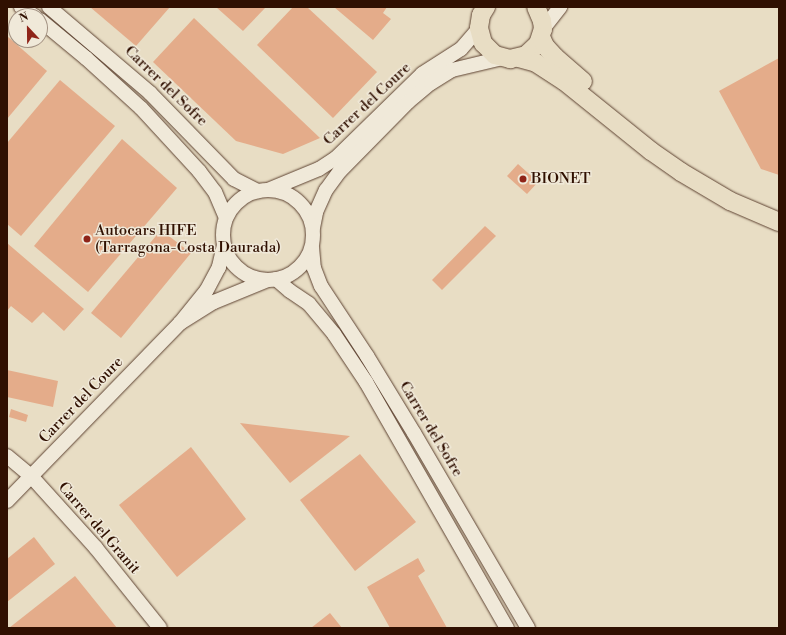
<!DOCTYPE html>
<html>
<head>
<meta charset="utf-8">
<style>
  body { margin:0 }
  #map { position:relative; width:786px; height:635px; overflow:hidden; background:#e8ddc4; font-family:"Libre Bodoni",serif }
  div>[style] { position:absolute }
  .building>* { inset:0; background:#e4ac8a }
  .roads { filter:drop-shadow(0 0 1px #5e4332) drop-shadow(0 0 1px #5e4332) }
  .minor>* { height:14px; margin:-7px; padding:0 7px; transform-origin:7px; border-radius:7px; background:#f0e9d9 }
  .minor>.ring { margin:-7px; padding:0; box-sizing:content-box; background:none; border:14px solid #f0e9d9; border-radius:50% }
  .major>* { height:18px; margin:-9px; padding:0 9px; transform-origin:9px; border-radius:9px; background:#e8ddc4 }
  .dots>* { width:11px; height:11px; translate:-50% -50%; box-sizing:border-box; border:2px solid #f0e9d9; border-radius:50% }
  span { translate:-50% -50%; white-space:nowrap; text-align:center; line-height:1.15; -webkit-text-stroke:3px #f0e9d9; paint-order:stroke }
  .street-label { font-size:15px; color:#301001 }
  .poi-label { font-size:15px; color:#301001 }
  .left { translate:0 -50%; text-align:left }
  .frame { position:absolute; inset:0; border:8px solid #301001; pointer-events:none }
  .north { position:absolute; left:8px; top:8px; width:40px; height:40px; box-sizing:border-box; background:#f0e9d9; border:1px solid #a39283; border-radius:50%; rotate:338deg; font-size:11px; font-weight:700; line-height:16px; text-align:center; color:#301001 }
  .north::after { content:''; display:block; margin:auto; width:14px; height:18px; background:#8f2418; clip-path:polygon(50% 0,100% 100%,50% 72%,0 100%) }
</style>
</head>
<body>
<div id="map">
  <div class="building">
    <div style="clip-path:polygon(90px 7px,170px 7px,136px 46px)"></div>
    <div style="clip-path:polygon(216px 7px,266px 7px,243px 31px)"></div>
    <div style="clip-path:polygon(293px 7px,307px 7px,377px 72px,333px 118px,257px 45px)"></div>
    <div style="clip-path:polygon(334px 7px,387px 7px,383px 13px,391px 19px,373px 40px)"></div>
    <div style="clip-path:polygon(194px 18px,320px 138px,283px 154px,236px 141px,153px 62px)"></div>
    <div style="clip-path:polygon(7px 36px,47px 71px,7px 119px)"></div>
    <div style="clip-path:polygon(779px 58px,779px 175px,761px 169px,719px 91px)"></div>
    <div style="clip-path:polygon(60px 80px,115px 126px,21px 236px,7px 224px,7px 143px)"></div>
    <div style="clip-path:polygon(122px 139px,177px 188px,88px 292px,34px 246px)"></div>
    <div style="clip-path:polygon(518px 164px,538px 182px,527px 194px,507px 176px)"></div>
    <div style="clip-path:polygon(485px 226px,496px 236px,442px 290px,432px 280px)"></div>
    <div style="clip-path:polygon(161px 230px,191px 253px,121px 338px,91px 313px)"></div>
    <div style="clip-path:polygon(7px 243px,84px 309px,64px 331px,43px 312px,32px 323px,11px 306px,7px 311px)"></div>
    <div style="clip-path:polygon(7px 370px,58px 381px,53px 407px,7px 397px)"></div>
    <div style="clip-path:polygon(11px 409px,28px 415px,26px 422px,9px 417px)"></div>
    <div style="clip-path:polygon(240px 423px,350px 436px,290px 483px)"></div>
    <div style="clip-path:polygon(191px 447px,246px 519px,177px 577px,119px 505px)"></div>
    <div style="clip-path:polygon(360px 454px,416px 522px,355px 571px,300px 500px)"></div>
    <div style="clip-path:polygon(34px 537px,55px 564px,7px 602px,7px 559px)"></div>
    <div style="clip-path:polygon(418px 558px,425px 571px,418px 576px,447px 628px,390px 628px,367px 587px)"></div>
    <div style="clip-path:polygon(75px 576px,117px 628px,9px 628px)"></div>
    <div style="clip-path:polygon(330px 613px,342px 628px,311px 628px)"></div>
  </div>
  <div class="roads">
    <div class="minor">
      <div style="left:21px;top:7px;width:17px;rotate:33deg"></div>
      <div style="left:49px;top:7px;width:133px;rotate:40.4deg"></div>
      <div style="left:150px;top:93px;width:120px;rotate:45.7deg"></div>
      <div style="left:234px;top:179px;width:27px;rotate:27deg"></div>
      <div style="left:40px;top:20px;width:60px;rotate:39.6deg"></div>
      <div style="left:86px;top:58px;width:74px;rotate:42.3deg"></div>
      <div style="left:141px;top:108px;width:86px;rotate:47.4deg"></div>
      <div style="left:199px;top:171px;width:26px;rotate:53deg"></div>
      <div style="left:215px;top:192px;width:28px;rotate:67deg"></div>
      <div style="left:543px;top:29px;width:28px;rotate:-52deg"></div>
      <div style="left:268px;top:190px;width:55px;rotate:-22.4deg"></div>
      <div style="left:319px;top:169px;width:20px;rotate:-33deg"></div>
      <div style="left:336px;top:158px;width:120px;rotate:-44.3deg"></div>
      <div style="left:422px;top:74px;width:46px;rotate:-32.7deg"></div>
      <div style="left:461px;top:49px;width:28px;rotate:-49deg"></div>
      <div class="ring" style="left:223px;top:190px;width:76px;height:76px"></div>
      <div style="left:313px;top:228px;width:16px;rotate:-79deg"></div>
      <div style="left:316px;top:212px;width:24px;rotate:-66deg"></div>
      <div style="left:326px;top:190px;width:24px;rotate:-54deg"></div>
      <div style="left:340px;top:171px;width:97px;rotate:-45.4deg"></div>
      <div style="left:408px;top:102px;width:30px;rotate:-40deg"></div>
      <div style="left:431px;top:83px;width:25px;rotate:-32deg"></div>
      <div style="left:452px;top:70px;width:51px;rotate:-13.5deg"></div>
      <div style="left:224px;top:245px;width:23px;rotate:103deg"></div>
      <div style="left:219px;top:267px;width:27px;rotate:118deg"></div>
      <div style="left:206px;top:291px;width:41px;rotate:129.1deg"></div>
      <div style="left:180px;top:323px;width:40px;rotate:-32deg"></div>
      <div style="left:214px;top:302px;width:58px;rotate:-22.2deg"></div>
      <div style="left:312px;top:247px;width:21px;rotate:85deg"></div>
      <div style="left:314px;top:268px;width:19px;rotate:69deg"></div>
      <div style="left:321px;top:286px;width:84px;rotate:56.7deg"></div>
      <div style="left:367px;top:356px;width:90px;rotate:58.6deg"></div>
      <div style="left:414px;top:433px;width:226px;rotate:59.7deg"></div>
      <div style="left:276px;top:279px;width:18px;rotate:41deg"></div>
      <div style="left:290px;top:291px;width:23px;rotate:34deg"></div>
      <div style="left:309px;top:304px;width:39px;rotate:50deg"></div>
      <div style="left:334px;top:334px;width:58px;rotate:56.3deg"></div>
      <div style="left:366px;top:382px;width:284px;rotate:60.2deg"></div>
      <div style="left:7px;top:456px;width:31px;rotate:40deg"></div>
      <div style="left:31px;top:476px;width:97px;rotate:47.9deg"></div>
      <div style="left:96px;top:548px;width:102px;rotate:51.3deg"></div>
      <div style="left:7px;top:501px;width:248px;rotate:-45.8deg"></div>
    </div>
    <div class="major">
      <div style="left:486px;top:7px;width:9px;rotate:122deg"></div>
      <div style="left:481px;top:15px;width:13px;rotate:99deg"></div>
      <div style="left:479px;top:28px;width:16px;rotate:75deg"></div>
      <div style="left:483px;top:43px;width:17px;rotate:45deg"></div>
      <div style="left:495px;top:55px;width:16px;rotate:15deg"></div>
      <div style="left:510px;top:59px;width:16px;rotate:-14deg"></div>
      <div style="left:526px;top:55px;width:16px;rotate:-43deg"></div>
      <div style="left:538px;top:44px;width:16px;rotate:-72deg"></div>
      <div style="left:543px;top:29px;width:8px;rotate:-97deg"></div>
      <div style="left:542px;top:21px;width:15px;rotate:-113deg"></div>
      <div style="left:541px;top:37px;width:10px;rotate:66deg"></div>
      <div style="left:545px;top:46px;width:15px;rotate:48deg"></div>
      <div style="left:555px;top:57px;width:37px;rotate:41deg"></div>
      <div style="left:519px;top:58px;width:18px;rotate:16deg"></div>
      <div style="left:536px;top:63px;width:33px;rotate:33deg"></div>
      <div style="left:564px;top:81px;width:112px;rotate:38.8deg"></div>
      <div style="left:651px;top:151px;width:37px;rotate:35deg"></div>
      <div style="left:681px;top:172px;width:57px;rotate:30.6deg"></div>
      <div style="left:730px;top:201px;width:53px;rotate:23.2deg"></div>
    </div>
  </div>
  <div class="dots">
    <div style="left:523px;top:179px;background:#8f2418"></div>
    <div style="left:87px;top:239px;background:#8f2418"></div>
  </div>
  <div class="street-label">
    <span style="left:166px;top:86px;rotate:44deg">Carrer del Sofre</span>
    <span style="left:367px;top:104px;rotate:-43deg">Carrer del Coure</span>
    <span style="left:81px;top:400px;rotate:-46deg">Carrer del Coure</span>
    <span style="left:431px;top:429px;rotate:59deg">Carrer del Sofre</span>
    <span style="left:99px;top:528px;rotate:49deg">Carrer del Granit</span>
  </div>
  <div class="poi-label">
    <span class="left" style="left:531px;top:179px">BIONET</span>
    <span class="left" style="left:95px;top:239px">Autocars HIFE<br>(Tarragona-Costa Daurada)</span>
  </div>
  <div class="frame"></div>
  <div class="north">N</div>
</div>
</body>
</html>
